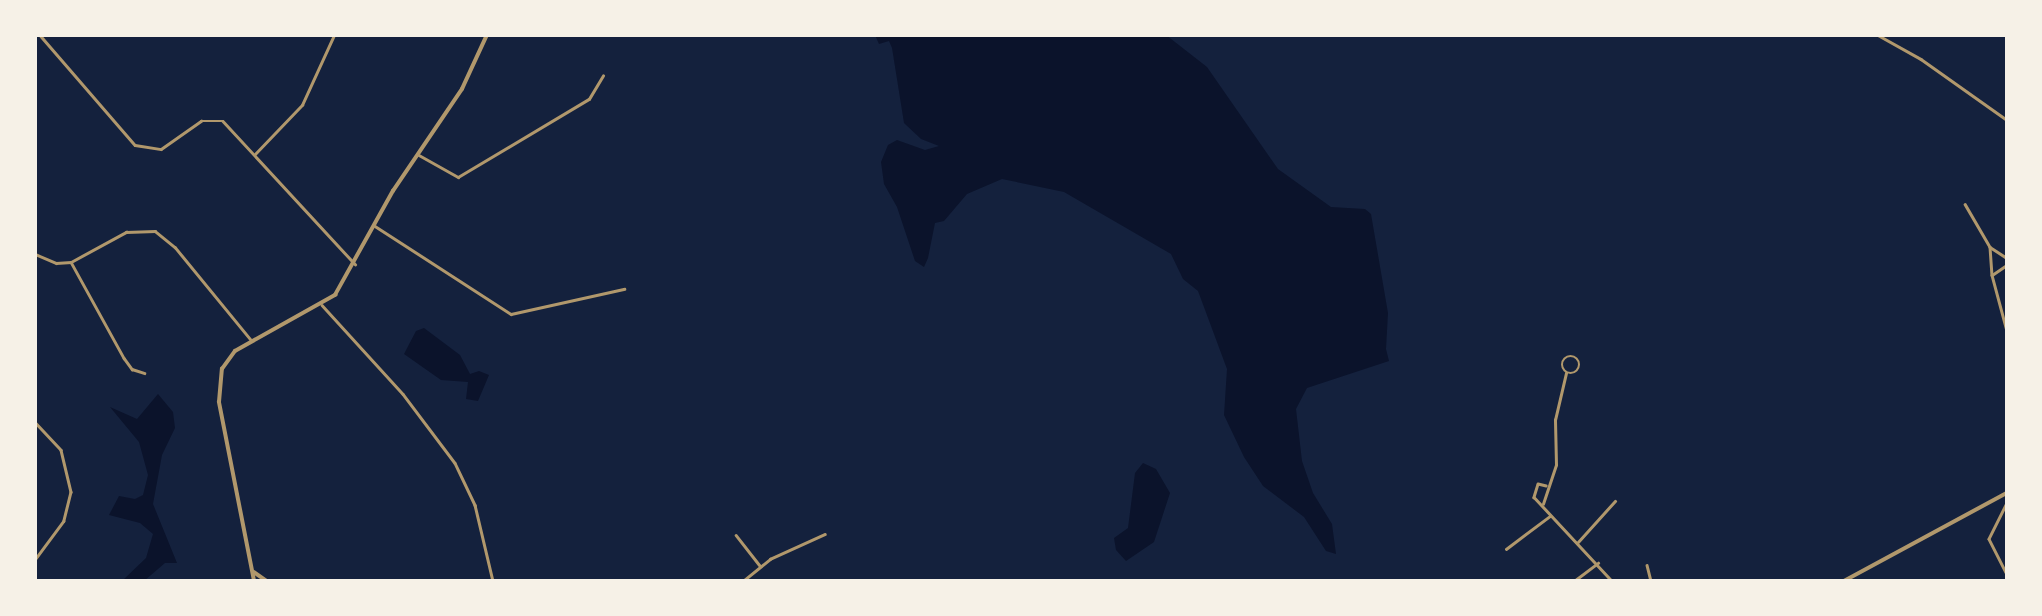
<!DOCTYPE html>
<html>
<head>
<meta charset="utf-8">
<style>
  body { margin:0 }
  #map { position:relative; width:2042px; height:616px; overflow:hidden; background:#14213d; font-family:Figtree,sans-serif }
  div>[style] { position:absolute }
  .water>* { inset:0; background:#0b132b }
  .minor>* { height:2.5px; margin:-1.25px; padding:0 1.25px; transform-origin:1.25px; border-radius:1.25px; background:#b1986c }
  .minor>.ring { margin:-1.25px; padding:0; box-sizing:content-box; background:none; border:2.5px solid #b1986c; border-radius:50% }
  .tertiary>* { height:3.5px; margin:-1.75px; padding:0 1.75px; transform-origin:1.75px; border-radius:1.75px; background:#b1986c }
  span { translate:-50% -50%; white-space:nowrap; text-align:center; line-height:1.15; -webkit-text-stroke:6px #f6f1e7; paint-order:stroke }
  .frame { position:absolute; inset:0; border:37px solid #f6f1e7; pointer-events:none }
</style>
</head>
<body>
<div id="map">
  <div class="water">
    <div style="clip-path:polygon(875px 35px,1166px 35px,1207px 67px,1278px 169px,1331px 207px,1365px 209px,1371px 214px,1388px 313px,1386px 349px,1389px 361px,1307px 388px,1296px 409px,1302px 461px,1313px 493px,1332px 524px,1336px 554px,1326px 551px,1304px 517px,1263px 486px,1244px 457px,1224px 415px,1227px 369px,1198px 291px,1183px 279px,1171px 254px,1064px 192px,1002px 179px,967px 194px,944px 221px,935px 223px,928px 258px,924px 267px,915px 261px,897px 207px,884px 184px,881px 162px,888px 145px,897px 140px,925px 150px,939px 146px,921px 139px,904px 123px,892px 48px,889px 41px,879px 44px)"></div>
    <div style="clip-path:polygon(424px 328px,460px 355px,470px 374px,479px 371px,489px 375px,478px 401px,466px 399px,468px 382px,441px 380px,404px 354px,416px 331px)"></div>
    <div style="clip-path:polygon(158px 394px,173px 412px,175px 428px,162px 455px,153px 504px,177px 563px,165px 563px,144px 581px,122px 581px,146px 558px,153px 534px,140px 523px,109px 515px,119px 496px,135px 499px,143px 495px,148px 475px,139px 442px,110px 407px,137px 419px)"></div>
    <div style="clip-path:polygon(1143px 463px,1156px 469px,1170px 493px,1154px 542px,1126px 561px,1116px 550px,1114px 538px,1128px 528px,1135px 473px)"></div>
  </div>
  <div class="minor">
    <div style="left:40px;top:35px;width:145px;rotate:49.2deg"></div>
    <div style="left:135px;top:145px;width:26px;rotate:9deg"></div>
    <div style="left:161px;top:149px;width:49px;rotate:-35deg"></div>
    <div style="left:201px;top:121px;width:22px"></div>
    <div style="left:223px;top:121px;width:195px;rotate:47.3deg"></div>
    <div style="left:1878px;top:35px;width:49px;rotate:29.2deg"></div>
    <div style="left:1921px;top:59px;width:105px;rotate:35.3deg"></div>
    <div style="left:255px;top:154px;width:68px;rotate:-46.2deg"></div>
    <div style="left:302px;top:105px;width:77px;rotate:-65.4deg"></div>
    <div style="left:419px;top:155px;width:45px;rotate:29.4deg"></div>
    <div style="left:458px;top:177px;width:152px;rotate:-30.8deg"></div>
    <div style="left:589px;top:99px;width:27px;rotate:-59deg"></div>
    <div style="left:1965px;top:204px;width:50px;rotate:59.8deg"></div>
    <div style="left:1990px;top:247px;width:28px;rotate:86deg"></div>
    <div style="left:1992px;top:275px;width:58px;rotate:75deg"></div>
    <div style="left:375px;top:226px;width:162px;rotate:32.9deg"></div>
    <div style="left:511px;top:314px;width:116px;rotate:-12.5deg"></div>
    <div style="left:1990px;top:247px;width:20px;rotate:33deg"></div>
    <div style="left:35px;top:254px;width:23px;rotate:23deg"></div>
    <div style="left:56px;top:263px;width:15px;rotate:-4deg"></div>
    <div style="left:71px;top:262px;width:63px;rotate:-28.6deg"></div>
    <div style="left:126px;top:232px;width:29px;rotate:-2deg"></div>
    <div style="left:155px;top:231px;width:26px;rotate:39deg"></div>
    <div style="left:175px;top:247px;width:120px;rotate:50.7deg"></div>
    <div style="left:71px;top:262px;width:110px;rotate:61.1deg"></div>
    <div style="left:124px;top:358px;width:14px;rotate:54deg"></div>
    <div style="left:132px;top:369px;width:13px;rotate:18deg"></div>
    <div style="left:1992px;top:275px;width:18px;rotate:-34deg"></div>
    <div style="left:322px;top:305px;width:120px;rotate:47.7deg"></div>
    <div style="left:403px;top:394px;width:86px;rotate:53deg"></div>
    <div style="left:455px;top:463px;width:47px;rotate:64.5deg"></div>
    <div style="left:475px;top:505px;width:78px;rotate:76.7deg"></div>
    <div class="ring" style="left:1562px;top:356px;width:15.5px;height:15.5px"></div>
    <div style="left:35px;top:422px;width:38px;rotate:47deg"></div>
    <div style="left:61px;top:450px;width:43px;rotate:76.6deg"></div>
    <div style="left:71px;top:492px;width:30px;rotate:104deg"></div>
    <div style="left:64px;top:521px;width:49px;rotate:126.6deg"></div>
    <div style="left:1546px;top:486px;width:8px;rotate:-166deg"></div>
    <div style="left:1538px;top:484px;width:14px;rotate:107deg"></div>
    <div style="left:1534px;top:497px;width:115px;rotate:47.1deg"></div>
    <div style="left:2007px;top:503px;width:40px;rotate:116.6deg"></div>
    <div style="left:1989px;top:539px;width:39px;rotate:63deg"></div>
    <div style="left:1543px;top:504px;width:41px;rotate:-71.6deg"></div>
    <div style="left:1556px;top:465px;width:45px;rotate:-91.3deg"></div>
    <div style="left:1555px;top:420px;width:48px;rotate:-76.8deg"></div>
    <div style="left:736px;top:535px;width:39px;rotate:52deg"></div>
    <div style="left:1578px;top:542px;width:55px;rotate:-47.9deg"></div>
    <div style="left:1506px;top:549px;width:55px;rotate:-36.9deg"></div>
    <div style="left:1647px;top:565px;width:16px;rotate:76deg"></div>
    <div style="left:743px;top:581px;width:35px;rotate:-39deg"></div>
    <div style="left:770px;top:559px;width:60px;rotate:-24.4deg"></div>
    <div style="left:1574px;top:581px;width:30px;rotate:-37deg"></div>
  </div>
  <div class="tertiary">
    <div style="left:254px;top:572px;width:16px;rotate:35deg"></div>
    <div style="left:254px;top:581px;width:182px;rotate:-101.1deg"></div>
    <div style="left:219px;top:402px;width:33px;rotate:-85deg"></div>
    <div style="left:222px;top:369px;width:22px;rotate:-54deg"></div>
    <div style="left:235px;top:351px;width:115px;rotate:-29.2deg"></div>
    <div style="left:335px;top:295px;width:119px;rotate:-60.9deg"></div>
    <div style="left:393px;top:191px;width:123px;rotate:-55.9deg"></div>
    <div style="left:462px;top:89px;width:60px;rotate:-65.2deg"></div>
    <div style="left:1844px;top:581px;width:185px;rotate:-28.4deg"></div>
  </div>
  <div class="frame"></div>
</div>
</body>
</html>
